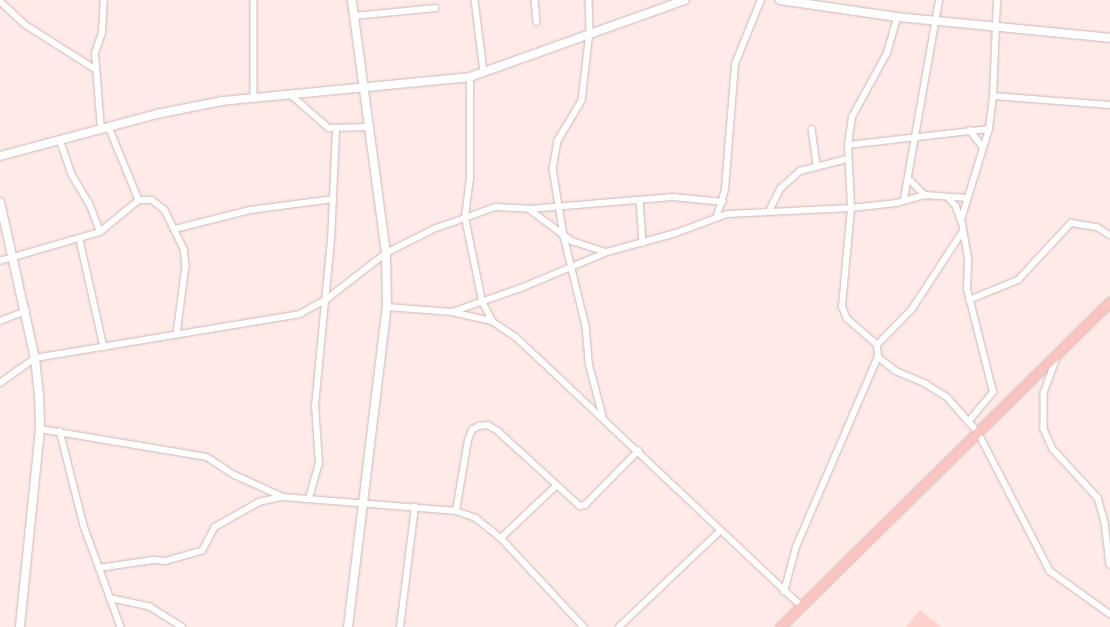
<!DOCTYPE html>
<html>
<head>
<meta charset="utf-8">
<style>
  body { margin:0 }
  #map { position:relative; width:1110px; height:627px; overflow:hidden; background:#feeae7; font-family:"Space Grotesk",sans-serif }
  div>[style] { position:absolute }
  .green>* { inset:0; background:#fed2cc }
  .roads { filter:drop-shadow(0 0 1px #cdb9b7) drop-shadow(0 0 1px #cdb9b7) }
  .minor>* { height:5.5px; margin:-2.75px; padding:0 2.75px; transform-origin:2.75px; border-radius:2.75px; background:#fff }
  .tertiary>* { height:8px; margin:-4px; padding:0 4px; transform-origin:4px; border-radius:4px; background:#fff }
  .primary>* { height:9px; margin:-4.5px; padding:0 4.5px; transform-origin:4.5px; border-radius:4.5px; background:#fac5c1 }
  span { translate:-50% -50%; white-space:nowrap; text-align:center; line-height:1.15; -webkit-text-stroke:4.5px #feeae7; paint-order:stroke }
</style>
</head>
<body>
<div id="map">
  <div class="green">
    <div style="clip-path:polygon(920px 610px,941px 627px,906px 627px)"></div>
  </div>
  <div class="roads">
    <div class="minor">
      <div style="left:254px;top:0;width:96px;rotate:90deg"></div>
      <div style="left:475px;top:0;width:73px;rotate:82.9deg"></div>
      <div style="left:535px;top:0;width:22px;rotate:85deg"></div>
      <div style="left:589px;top:0;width:32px;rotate:88deg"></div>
      <div style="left:590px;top:32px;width:69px;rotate:96.6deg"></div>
      <div style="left:582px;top:101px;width:47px;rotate:121deg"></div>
      <div style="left:558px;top:141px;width:28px;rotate:100deg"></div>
      <div style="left:553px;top:169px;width:68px;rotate:80.7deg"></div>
      <div style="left:564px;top:236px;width:93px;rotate:76.3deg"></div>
      <div style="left:586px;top:326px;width:37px;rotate:85deg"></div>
      <div style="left:589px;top:363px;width:55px;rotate:75.2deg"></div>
      <div style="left:0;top:1px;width:35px;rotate:43deg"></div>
      <div style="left:26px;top:25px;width:82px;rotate:32.5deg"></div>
      <div style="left:354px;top:16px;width:82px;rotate:-5.6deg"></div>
      <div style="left:290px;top:94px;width:52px;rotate:41.1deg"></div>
      <div style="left:329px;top:128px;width:41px;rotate:-1.4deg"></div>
      <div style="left:993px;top:96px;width:96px;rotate:-87.6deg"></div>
      <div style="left:109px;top:127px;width:79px;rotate:67.7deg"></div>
      <div style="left:139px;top:200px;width:13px"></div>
      <div style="left:152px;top:200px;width:16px;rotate:38deg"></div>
      <div style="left:165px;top:210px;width:43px;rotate:64deg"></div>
      <div style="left:184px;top:249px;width:17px;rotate:83deg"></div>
      <div style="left:186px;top:266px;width:69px;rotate:97.5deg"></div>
      <div style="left:812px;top:129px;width:36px;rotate:82deg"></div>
      <div style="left:101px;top:130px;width:77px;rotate:-94.5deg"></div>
      <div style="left:95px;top:53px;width:21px;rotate:-71deg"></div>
      <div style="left:102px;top:33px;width:33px;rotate:-87deg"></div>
      <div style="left:970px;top:130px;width:21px;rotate:53deg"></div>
      <div style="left:848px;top:145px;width:142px;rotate:-6.5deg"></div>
      <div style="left:909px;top:179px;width:23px;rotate:45deg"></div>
      <div style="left:948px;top:197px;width:12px;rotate:48deg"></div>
      <div style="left:956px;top:206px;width:15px;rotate:70deg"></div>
      <div style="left:904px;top:199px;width:202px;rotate:-80deg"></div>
      <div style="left:640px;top:200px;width:43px;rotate:86deg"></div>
      <div style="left:529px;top:209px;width:54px;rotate:36.7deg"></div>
      <div style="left:572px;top:241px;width:36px;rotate:18deg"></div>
      <div style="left:769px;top:211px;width:25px;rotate:-63deg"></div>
      <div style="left:780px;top:189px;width:27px;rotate:-42deg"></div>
      <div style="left:800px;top:171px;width:49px;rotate:-14.3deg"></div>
      <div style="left:717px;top:216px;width:28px;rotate:-73deg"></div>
      <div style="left:725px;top:189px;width:125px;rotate:-85.4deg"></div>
      <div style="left:735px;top:64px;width:69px;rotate:-67.9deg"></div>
      <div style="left:175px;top:229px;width:77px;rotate:-14.2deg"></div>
      <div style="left:250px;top:210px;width:84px;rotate:-7.5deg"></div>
      <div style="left:100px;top:232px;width:50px;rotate:-39.4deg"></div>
      <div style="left:80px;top:240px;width:110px;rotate:77.4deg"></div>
      <div style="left:0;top:261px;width:104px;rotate:-16.2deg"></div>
      <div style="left:100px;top:232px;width:30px;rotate:-111deg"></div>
      <div style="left:89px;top:204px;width:33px;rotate:-121deg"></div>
      <div style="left:72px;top:176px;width:37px;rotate:-109deg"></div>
      <div style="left:969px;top:300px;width:53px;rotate:-22.2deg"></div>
      <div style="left:1018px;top:280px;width:78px;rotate:-47.1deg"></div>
      <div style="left:1071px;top:223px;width:26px;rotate:9deg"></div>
      <div style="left:1097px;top:227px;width:15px;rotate:32deg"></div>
      <div style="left:387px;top:307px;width:65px;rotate:4.4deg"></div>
      <div style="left:452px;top:312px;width:41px;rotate:12.7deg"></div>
      <div style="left:492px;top:321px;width:29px;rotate:34deg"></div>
      <div style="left:516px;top:337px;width:392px;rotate:43.3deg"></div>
      <div style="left:452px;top:312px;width:73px;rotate:-19.2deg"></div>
      <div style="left:521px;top:288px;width:93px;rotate:-22.7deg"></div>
      <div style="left:607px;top:252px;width:72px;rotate:-15.4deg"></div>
      <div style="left:676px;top:233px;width:54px;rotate:-20.4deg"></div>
      <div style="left:727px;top:214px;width:124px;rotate:-2.8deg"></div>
      <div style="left:851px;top:208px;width:46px;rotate:-6.2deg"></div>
      <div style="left:897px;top:203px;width:29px;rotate:-16deg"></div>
      <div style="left:925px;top:195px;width:42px;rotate:4.1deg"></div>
      <div style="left:0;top:321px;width:28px;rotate:-21deg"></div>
      <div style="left:492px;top:321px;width:22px;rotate:-117deg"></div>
      <div style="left:482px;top:301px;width:85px;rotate:-101.6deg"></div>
      <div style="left:465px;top:218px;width:33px;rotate:-20deg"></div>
      <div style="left:496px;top:207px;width:33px;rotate:3deg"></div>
      <div style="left:529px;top:209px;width:144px;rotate:-4.8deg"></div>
      <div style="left:673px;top:197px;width:50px;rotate:5.7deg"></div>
      <div style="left:877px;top:345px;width:50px;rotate:-45.8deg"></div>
      <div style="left:912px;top:309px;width:90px;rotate:-56.8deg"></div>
      <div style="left:1058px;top:355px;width:40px;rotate:110.2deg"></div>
      <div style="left:1044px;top:393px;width:36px;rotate:90deg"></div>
      <div style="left:1044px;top:429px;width:22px;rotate:66deg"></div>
      <div style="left:1053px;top:449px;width:67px;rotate:47.4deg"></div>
      <div style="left:1098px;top:498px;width:26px;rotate:74deg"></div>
      <div style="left:1105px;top:523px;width:42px;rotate:83.2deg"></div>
      <div style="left:878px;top:357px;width:23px;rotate:38deg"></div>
      <div style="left:896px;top:371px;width:33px;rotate:23deg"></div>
      <div style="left:926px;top:384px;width:26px;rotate:32deg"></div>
      <div style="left:948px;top:398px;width:45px;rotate:48.6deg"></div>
      <div style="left:978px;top:432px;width:157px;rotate:62.6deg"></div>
      <div style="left:1050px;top:571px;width:74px;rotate:35.6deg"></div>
      <div style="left:0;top:383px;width:43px;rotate:-35.5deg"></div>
      <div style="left:35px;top:358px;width:269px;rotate:-9.4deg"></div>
      <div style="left:300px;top:314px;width:31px;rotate:-29deg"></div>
      <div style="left:327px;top:299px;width:75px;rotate:-37.9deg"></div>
      <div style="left:386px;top:253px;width:56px;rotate:-26.6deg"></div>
      <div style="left:436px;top:228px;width:31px;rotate:-19deg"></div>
      <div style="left:465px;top:218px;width:39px;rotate:-83deg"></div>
      <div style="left:470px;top:179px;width:102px;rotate:-90deg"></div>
      <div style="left:968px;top:422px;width:39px;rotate:-50deg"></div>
      <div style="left:993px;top:392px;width:106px;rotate:-104.2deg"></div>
      <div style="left:967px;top:289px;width:31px;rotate:-88deg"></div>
      <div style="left:968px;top:258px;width:39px;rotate:-100deg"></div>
      <div style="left:961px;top:220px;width:95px;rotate:-72.9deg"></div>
      <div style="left:989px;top:129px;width:33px;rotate:-83deg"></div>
      <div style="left:993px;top:96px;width:117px;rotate:4.4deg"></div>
      <div style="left:40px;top:429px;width:169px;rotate:9.5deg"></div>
      <div style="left:207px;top:457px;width:33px;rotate:33deg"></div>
      <div style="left:235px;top:475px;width:53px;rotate:24.6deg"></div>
      <div style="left:283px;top:497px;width:174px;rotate:4.6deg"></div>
      <div style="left:456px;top:511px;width:21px;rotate:19deg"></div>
      <div style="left:476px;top:518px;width:32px;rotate:39deg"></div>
      <div style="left:501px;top:538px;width:122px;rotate:47deg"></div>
      <div style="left:60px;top:431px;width:98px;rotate:75.8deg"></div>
      <div style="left:84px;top:526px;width:108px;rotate:69.9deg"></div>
      <div style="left:309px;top:498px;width:35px;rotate:-74deg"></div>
      <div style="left:319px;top:464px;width:58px;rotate:-93.9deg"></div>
      <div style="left:315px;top:406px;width:166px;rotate:-84.5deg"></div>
      <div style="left:331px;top:241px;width:112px;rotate:-87.4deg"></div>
      <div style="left:456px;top:511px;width:72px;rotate:-80.4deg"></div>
      <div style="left:468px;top:440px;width:11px;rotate:-68deg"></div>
      <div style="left:472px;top:430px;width:8px;rotate:-30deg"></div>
      <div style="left:479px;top:426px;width:9px;rotate:-6deg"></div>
      <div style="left:488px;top:425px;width:12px;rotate:31deg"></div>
      <div style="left:498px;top:431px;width:111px;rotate:42.4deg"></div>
      <div style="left:580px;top:506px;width:5px;rotate:-11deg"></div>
      <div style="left:585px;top:505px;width:76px;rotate:-45.5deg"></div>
      <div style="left:501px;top:538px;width:74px;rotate:-43.4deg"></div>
      <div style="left:99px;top:568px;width:56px;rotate:-8.3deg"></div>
      <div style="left:154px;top:560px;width:12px;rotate:5deg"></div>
      <div style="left:166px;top:561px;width:37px;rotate:-16deg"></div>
      <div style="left:202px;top:551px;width:27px;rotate:-62deg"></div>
      <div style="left:215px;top:527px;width:51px;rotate:-29.6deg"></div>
      <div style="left:259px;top:502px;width:23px;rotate:-13deg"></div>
      <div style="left:784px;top:592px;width:47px;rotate:-75.1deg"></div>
      <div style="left:796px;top:547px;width:207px;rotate:-66.7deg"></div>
      <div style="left:878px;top:357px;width:12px;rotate:-95deg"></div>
      <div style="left:877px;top:345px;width:40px;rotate:-139deg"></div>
      <div style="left:847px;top:319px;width:13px;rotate:-113deg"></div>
      <div style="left:842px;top:307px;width:99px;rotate:-84.8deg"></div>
      <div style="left:851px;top:208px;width:63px;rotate:-92.7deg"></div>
      <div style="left:848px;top:145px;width:28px;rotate:-82deg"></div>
      <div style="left:852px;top:117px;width:73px;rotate:-61.3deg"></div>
      <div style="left:887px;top:53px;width:37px;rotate:-74deg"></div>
      <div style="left:110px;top:598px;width:40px;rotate:12deg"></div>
      <div style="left:149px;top:606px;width:39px;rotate:32deg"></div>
      <div style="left:400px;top:627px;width:121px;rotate:-82.9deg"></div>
      <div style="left:619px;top:627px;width:139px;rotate:-43.5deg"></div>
    </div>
    <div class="tertiary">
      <div style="left:780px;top:0;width:118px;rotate:8.3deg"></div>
      <div style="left:897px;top:17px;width:214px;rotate:5.6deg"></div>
      <div style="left:0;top:156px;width:163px;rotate:-15deg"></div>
      <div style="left:157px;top:114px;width:66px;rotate:-11.3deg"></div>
      <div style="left:222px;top:101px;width:249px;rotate:-5.5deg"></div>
      <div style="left:470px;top:77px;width:228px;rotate:-19.7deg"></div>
      <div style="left:0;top:202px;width:160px;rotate:77.4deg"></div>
      <div style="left:35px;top:358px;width:36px;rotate:84deg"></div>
      <div style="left:39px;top:394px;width:35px;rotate:88deg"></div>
      <div style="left:40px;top:429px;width:199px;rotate:95.8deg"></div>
      <div style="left:348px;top:627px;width:322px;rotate:-83.1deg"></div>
      <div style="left:387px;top:307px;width:54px;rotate:-91.1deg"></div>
      <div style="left:386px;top:253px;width:255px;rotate:-97.7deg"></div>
    </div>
    <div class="primary">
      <div style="left:780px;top:627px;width:463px;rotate:-44.6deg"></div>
    </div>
  </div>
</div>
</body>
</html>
